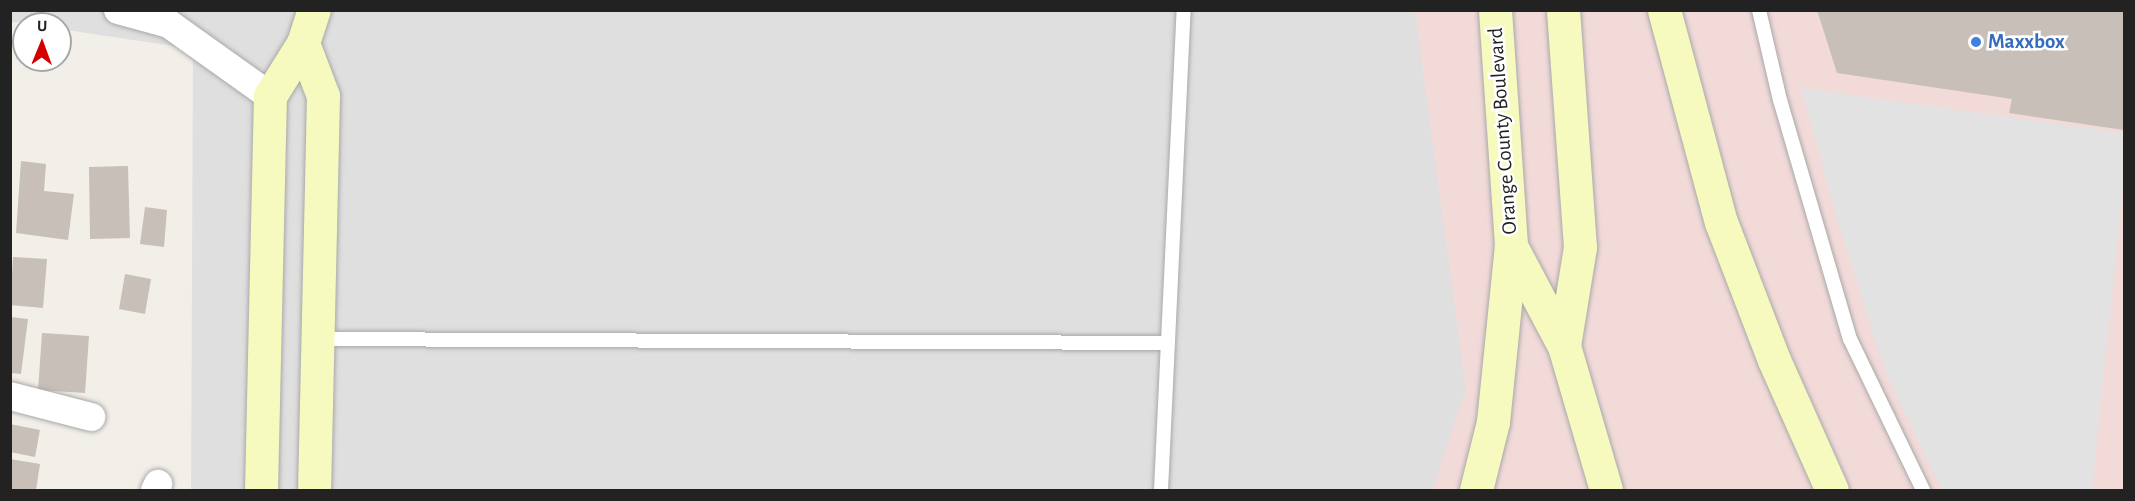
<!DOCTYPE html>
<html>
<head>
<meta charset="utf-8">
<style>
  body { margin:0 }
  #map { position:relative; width:2135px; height:501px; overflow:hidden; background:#f2efe9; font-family:"Alegreya Sans",sans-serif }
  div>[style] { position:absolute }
  .residential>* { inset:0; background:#e0dfdf }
  .commercial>* { inset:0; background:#f2dad9 }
  .parking>* { inset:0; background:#e2e2e2 }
  .building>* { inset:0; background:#c7bfb8 }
  .roads { filter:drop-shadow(0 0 2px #a9a9a9) drop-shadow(0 0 2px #a9a9a9) }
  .service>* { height:14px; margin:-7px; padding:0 7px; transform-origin:7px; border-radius:7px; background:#fff }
  .minor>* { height:28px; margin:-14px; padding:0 14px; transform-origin:14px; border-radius:14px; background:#fff }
  .secondary>* { height:33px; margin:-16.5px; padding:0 16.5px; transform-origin:16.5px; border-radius:16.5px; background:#f7fabf }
  .dots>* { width:16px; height:16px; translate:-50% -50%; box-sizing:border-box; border:3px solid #fff; border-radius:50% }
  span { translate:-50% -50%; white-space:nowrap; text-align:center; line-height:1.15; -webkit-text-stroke:5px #fff; paint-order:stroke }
  .shop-label { font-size:21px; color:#366cbe; font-weight:700 }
  .left { translate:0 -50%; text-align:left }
  .street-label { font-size:21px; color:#222 }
  .frame { position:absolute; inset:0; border:12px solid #222; pointer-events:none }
  .north { position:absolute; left:12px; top:12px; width:60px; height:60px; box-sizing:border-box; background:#fff; border:2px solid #a7a7a7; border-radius:50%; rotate:1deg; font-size:16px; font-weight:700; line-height:24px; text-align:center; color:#222 }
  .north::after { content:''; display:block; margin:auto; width:21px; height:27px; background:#d40000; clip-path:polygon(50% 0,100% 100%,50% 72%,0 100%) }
</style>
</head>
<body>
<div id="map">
  <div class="residential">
    <div style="clip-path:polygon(11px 10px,2124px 11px,2124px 490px,191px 490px,193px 49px,60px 29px,60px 24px,11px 22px)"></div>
  </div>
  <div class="commercial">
    <div style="clip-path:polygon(1415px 11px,2124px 11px,2124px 490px,1433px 490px,1466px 390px)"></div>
  </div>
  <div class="parking">
    <div style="clip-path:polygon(1801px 88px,2124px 133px,2124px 176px,2092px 490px,1942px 490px,1885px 371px,1838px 222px)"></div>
  </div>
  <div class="building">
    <div style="clip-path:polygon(1817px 10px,2124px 10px,2124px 130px,2009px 113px,2012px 99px,1837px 73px)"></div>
    <div style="clip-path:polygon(21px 161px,46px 164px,44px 191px,74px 194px,68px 240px,16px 233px)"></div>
    <div style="clip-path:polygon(128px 166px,130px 238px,90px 239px,89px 167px)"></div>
    <div style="clip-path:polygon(145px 207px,167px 210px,164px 247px,140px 244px)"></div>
    <div style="clip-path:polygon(13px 257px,47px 259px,43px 308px,10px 305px)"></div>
    <div style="clip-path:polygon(125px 274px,151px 279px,145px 314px,119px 309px)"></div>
    <div style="clip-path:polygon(10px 317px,28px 319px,21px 374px,10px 373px)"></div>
    <div style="clip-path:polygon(42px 333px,89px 336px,85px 393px,38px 390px)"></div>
    <div style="clip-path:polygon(10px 424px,40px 430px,35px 457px,10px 452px)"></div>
    <div style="clip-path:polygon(10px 459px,40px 464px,36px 490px,10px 490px)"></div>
  </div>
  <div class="roads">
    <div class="service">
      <div style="left:1759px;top:10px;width:92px;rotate:76.9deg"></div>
      <div style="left:1780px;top:100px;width:249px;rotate:73.7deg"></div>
      <div style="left:1850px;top:339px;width:168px;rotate:64.2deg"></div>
      <div style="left:317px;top:339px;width:851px;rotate:0.27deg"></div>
      <div style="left:1161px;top:490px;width:481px;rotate:-87.3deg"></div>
    </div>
    <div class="minor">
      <div style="left:118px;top:10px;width:53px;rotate:15.4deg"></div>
      <div style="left:169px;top:24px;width:124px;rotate:35.5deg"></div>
      <div style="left:10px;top:396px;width:84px;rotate:14.5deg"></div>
      <div style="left:155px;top:490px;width:7px;rotate:-63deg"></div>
    </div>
    <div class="secondary">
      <div style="left:1495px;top:10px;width:237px;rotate:86.1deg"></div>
      <div style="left:1511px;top:246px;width:113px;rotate:62.1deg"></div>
      <div style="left:1564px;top:346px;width:150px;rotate:73.7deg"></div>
      <div style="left:1563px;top:10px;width:238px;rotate:85.9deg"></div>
      <div style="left:1580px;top:247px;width:100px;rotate:99.2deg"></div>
      <div style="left:1664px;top:10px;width:220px;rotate:75deg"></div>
      <div style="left:1721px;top:222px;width:148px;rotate:69deg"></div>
      <div style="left:1774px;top:360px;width:142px;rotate:66deg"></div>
      <div style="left:303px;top:43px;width:57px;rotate:69.3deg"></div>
      <div style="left:323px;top:96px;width:394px;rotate:91.3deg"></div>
      <div style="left:261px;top:490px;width:394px;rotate:-88.7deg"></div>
      <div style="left:270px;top:96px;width:62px;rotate:-58.1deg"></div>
      <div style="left:303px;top:43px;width:35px;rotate:-72deg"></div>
      <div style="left:1476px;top:490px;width:70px;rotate:-76deg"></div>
      <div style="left:1493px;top:422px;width:177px;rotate:-84.2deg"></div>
    </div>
  </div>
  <div class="dots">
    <div style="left:1976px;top:42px;background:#3f7fe0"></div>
  </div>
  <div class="shop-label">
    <span class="left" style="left:1988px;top:42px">Maxxbox</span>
  </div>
  <div class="street-label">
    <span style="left:1503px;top:131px;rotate:-94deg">Orange County Boulevard</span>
  </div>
  <div class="frame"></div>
  <div class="north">U</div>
</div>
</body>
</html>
